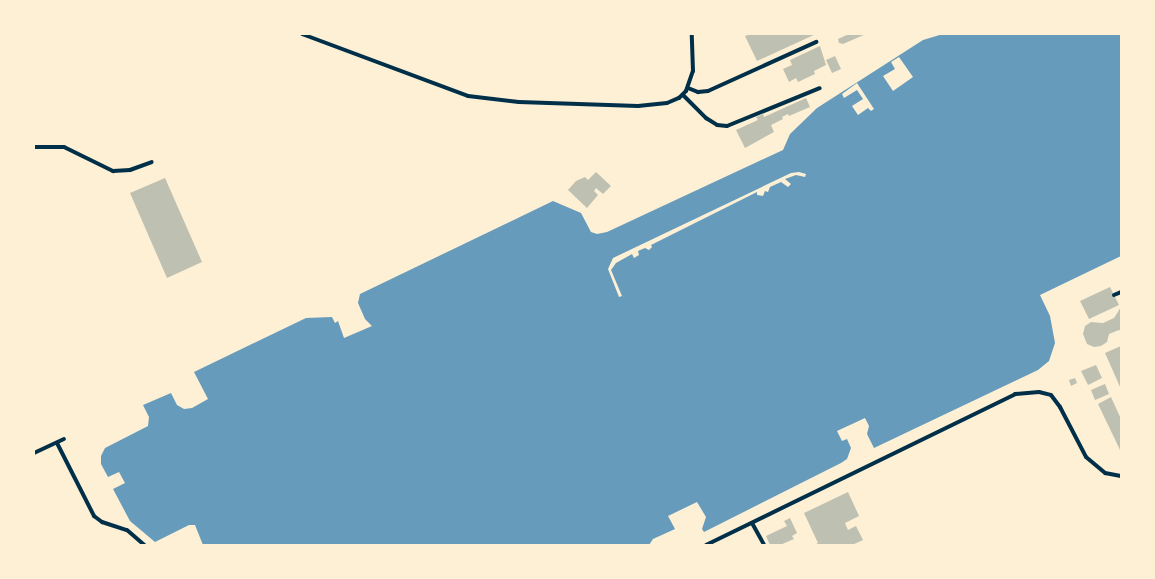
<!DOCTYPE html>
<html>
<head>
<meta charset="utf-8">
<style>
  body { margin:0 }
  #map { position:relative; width:1155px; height:579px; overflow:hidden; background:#fdf0d5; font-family:"Source Sans 3",sans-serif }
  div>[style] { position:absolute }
  .water>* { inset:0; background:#669bbc }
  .pier>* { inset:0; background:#fdf0d5 }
  .building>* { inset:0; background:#bec0b2 }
  .service>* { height:4px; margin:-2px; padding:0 2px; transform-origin:2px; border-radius:2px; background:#003049 }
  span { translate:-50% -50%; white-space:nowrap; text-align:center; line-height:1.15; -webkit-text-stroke:4px #fdf0d5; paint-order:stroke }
  .frame { position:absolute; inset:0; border:35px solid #fdf0d5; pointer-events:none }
</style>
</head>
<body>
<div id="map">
  <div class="water">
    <div style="clip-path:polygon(943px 34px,1121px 34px,1121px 256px,1040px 295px,1050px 316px,1055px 343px,1049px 361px,1038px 370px,874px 448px,867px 434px,869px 426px,865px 418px,837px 431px,842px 441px,847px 439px,851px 448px,847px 459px,841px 463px,704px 532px,702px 529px,706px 517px,697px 502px,668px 516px,675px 529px,653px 539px,649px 545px,203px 545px,195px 525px,189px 525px,155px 542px,130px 521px,113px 489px,125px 483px,119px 472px,108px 477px,101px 464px,101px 456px,105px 448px,148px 426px,149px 417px,143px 405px,171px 393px,177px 405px,184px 409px,192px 408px,208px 399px,194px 372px,306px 318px,332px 317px,335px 323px,338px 321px,344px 338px,372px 326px,365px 319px,358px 303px,360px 294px,553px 201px,581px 213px,591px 232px,597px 234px,607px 232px,783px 150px,790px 134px,817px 108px,923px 40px)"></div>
  </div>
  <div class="pier">
    <div style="clip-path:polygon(899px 57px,913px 77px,893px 91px,883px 76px,895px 69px,891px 62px)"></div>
    <div style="clip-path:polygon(857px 83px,874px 109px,871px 111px,868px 108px,858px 115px,852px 106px,863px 99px,857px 90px,844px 98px,842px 94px)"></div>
    <div style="clip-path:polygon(799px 172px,806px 174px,805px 177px,796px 175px,785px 179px,791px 184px,788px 187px,781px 182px,770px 187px,768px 192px,765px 191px,763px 196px,757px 195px,757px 192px,651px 245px,652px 247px,649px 250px,645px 248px,638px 251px,639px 255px,634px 258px,632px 254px,616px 263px,611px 270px,622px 296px,619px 297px,608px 269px,613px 258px,791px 173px)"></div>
  </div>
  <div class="building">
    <div style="clip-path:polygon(751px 34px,816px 34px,757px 61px,745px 36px)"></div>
    <div style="clip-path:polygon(849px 34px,866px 34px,843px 44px,839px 43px,838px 39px)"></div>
    <div style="clip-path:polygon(820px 46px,826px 65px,814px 71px,815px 74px,798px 82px,796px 78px,789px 82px,783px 69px,792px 65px,790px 60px)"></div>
    <div style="clip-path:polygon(835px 56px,841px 69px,832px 73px,826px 60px)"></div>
    <div style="clip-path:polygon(806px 98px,810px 107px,789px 116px,788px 114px,782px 117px,783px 119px,771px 125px,774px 132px,745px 148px,736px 130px,758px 120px,756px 117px,763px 114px,764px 117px)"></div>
    <div style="clip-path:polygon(596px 172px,611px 186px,603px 194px,596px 188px,594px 191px,598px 195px,587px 208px,568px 190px,576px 181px,585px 177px,588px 180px)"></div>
    <div style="clip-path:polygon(165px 178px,202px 262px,167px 278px,130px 193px)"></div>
    <div style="clip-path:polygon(1110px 287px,1119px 305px,1089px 319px,1080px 301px)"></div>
    <div style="clip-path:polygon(1121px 307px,1121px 331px,1119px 330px,1109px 334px,1107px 342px,1101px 346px,1094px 347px,1087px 344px,1083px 334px,1085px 326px,1091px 322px,1103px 323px,1114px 318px)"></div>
    <div style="clip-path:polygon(1121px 346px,1121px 389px,1105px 353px)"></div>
    <div style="clip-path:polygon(1096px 365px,1102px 378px,1088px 385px,1081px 371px)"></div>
    <div style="clip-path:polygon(1075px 378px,1077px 383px,1071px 386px,1069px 380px)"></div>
    <div style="clip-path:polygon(1105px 384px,1109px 394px,1095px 400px,1091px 390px)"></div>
    <div style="clip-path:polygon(1111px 397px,1121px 419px,1121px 452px,1098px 404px)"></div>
    <div style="clip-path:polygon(848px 492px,859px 516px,845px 523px,848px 530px,856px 526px,863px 540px,852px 545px,814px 545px,818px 543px,804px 513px)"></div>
    <div style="clip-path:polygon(790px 518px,797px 533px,792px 536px,794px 539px,780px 545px,770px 545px,766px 536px,787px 526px,784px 521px)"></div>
  </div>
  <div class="service">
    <div style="left:302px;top:34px;width:177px;rotate:20.5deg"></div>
    <div style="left:468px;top:96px;width:51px;rotate:6.7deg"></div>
    <div style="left:519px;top:102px;width:119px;rotate:1.9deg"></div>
    <div style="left:638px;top:106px;width:29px;rotate:-6deg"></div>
    <div style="left:667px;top:103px;width:13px;rotate:-23deg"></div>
    <div style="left:679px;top:98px;width:10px;rotate:-45deg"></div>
    <div style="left:686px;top:91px;width:21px;rotate:-71deg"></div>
    <div style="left:693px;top:71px;width:37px;rotate:-92deg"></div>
    <div style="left:688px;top:88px;width:11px;rotate:22deg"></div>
    <div style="left:698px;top:92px;width:10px;rotate:-6deg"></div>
    <div style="left:708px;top:91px;width:119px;rotate:-24.4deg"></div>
    <div style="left:683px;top:95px;width:33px;rotate:45deg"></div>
    <div style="left:706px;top:118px;width:13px;rotate:32deg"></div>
    <div style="left:717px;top:125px;width:10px;rotate:6deg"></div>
    <div style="left:727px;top:126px;width:100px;rotate:-22.2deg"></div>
    <div style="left:34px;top:147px;width:30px"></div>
    <div style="left:64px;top:147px;width:55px;rotate:26.1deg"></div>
    <div style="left:113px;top:171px;width:17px;rotate:-3deg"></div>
    <div style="left:130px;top:170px;width:23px;rotate:-20deg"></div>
    <div style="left:1114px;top:295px;width:8px;rotate:-23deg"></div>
    <div style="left:57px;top:443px;width:82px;rotate:63.1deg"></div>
    <div style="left:94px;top:516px;width:10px;rotate:37deg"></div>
    <div style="left:102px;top:522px;width:26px;rotate:18deg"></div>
    <div style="left:127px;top:530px;width:23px;rotate:41deg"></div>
    <div style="left:34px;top:453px;width:33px;rotate:-25deg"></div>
    <div style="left:752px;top:523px;width:25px;rotate:61deg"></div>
    <div style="left:706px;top:545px;width:344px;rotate:-26deg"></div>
    <div style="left:1015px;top:394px;width:24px;rotate:-5deg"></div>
    <div style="left:1039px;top:392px;width:12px;rotate:14deg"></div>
    <div style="left:1051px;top:395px;width:15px;rotate:53deg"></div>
    <div style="left:1060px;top:407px;width:56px;rotate:62.5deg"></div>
    <div style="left:1086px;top:457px;width:25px;rotate:40deg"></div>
    <div style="left:1105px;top:473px;width:16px;rotate:11deg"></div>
  </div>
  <div class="frame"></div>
</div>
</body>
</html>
